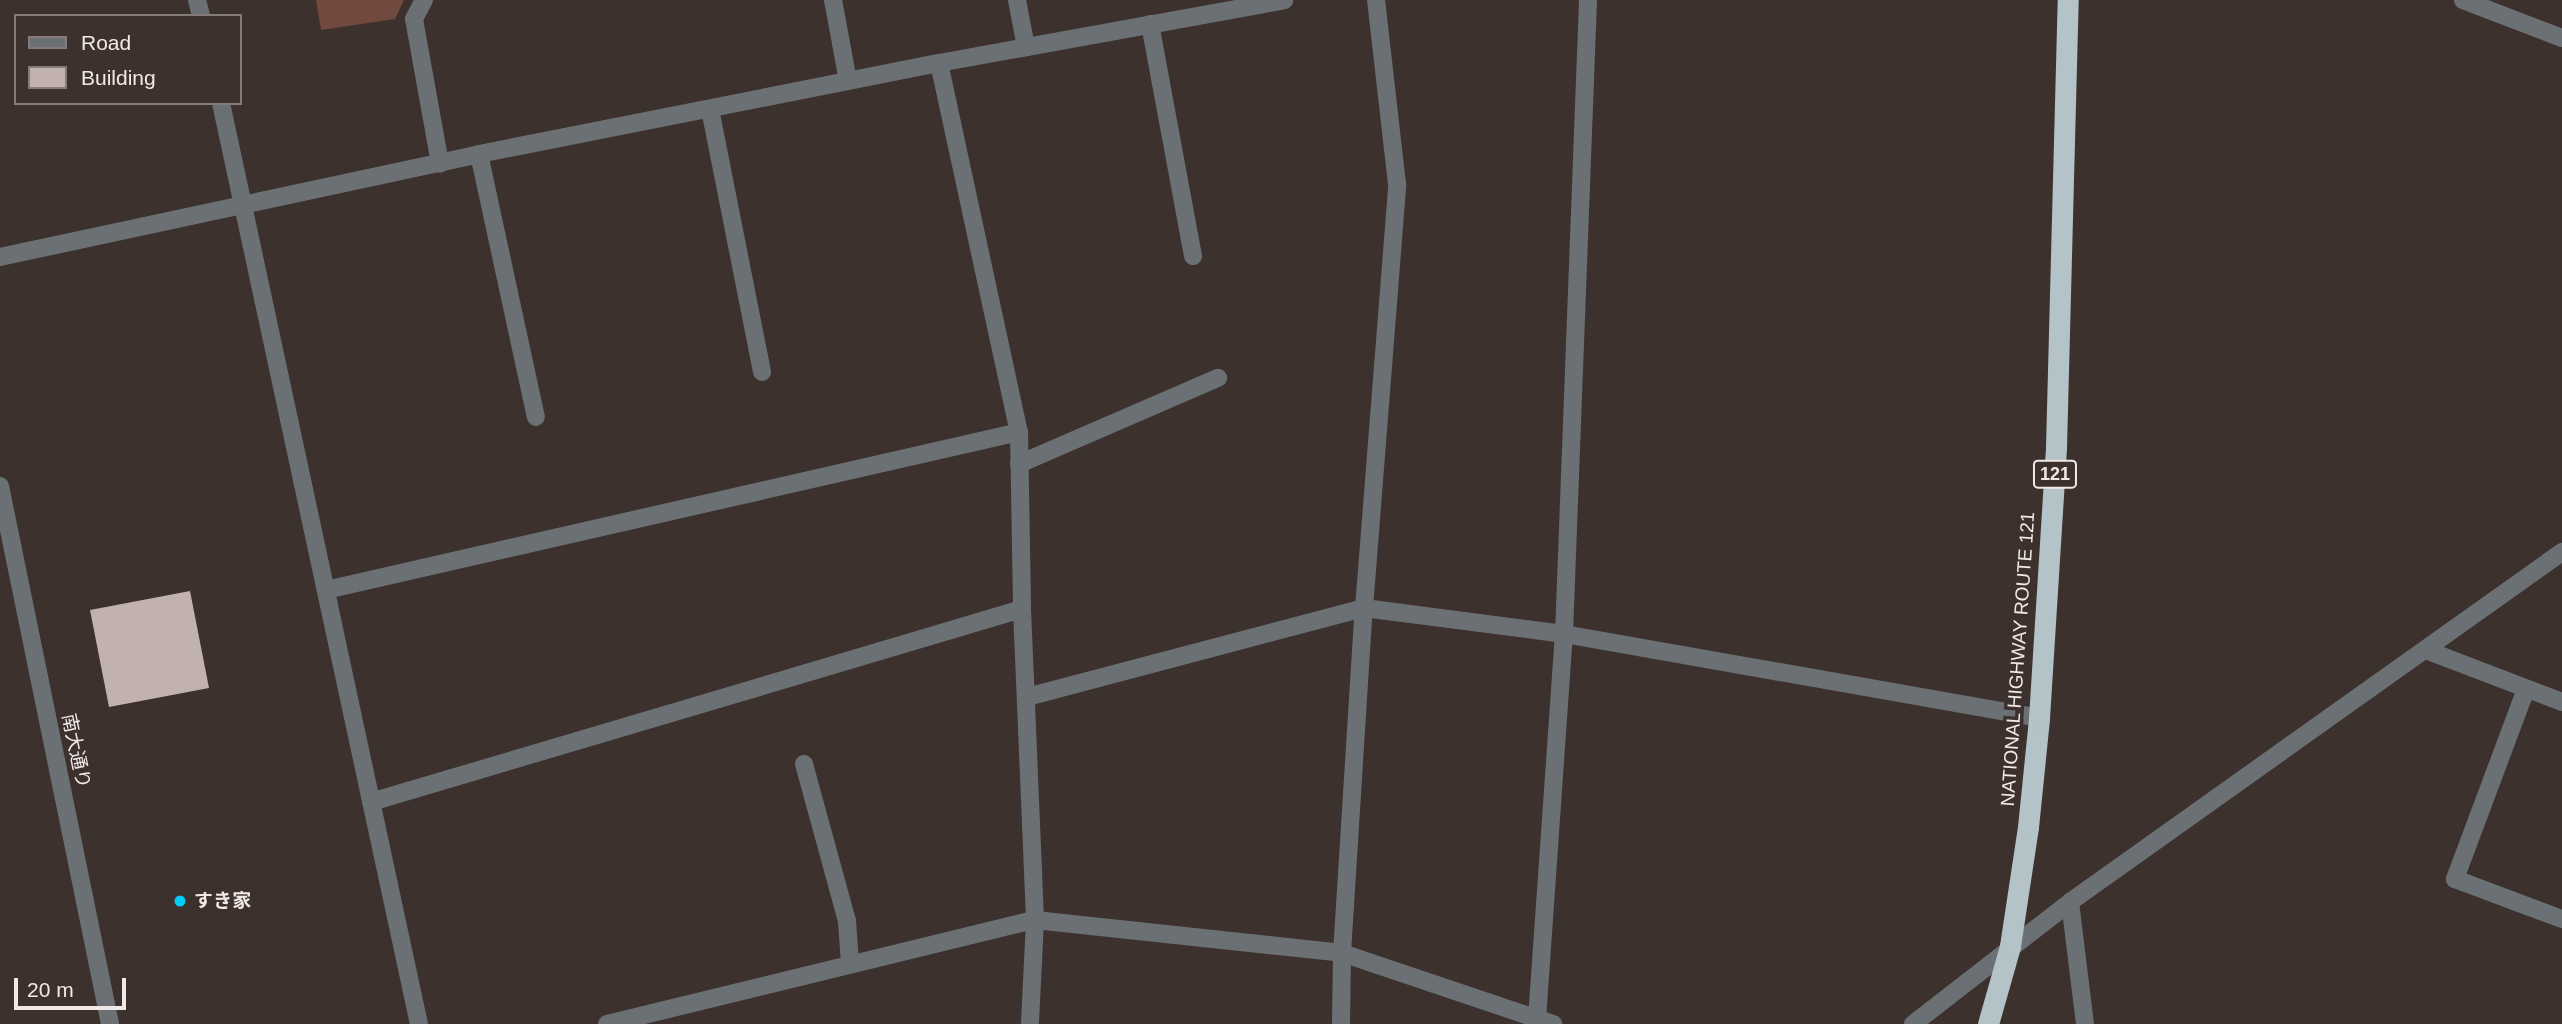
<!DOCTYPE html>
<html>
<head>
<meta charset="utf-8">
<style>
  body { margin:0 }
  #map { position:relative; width:2562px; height:1024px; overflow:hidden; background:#3d312e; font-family:Helvetica,"Noto Sans JP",sans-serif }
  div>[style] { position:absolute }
  .green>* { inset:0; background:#71493e }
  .building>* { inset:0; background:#c1b2ad }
  .minor>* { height:18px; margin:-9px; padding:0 9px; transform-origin:9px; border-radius:9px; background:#6a7073 }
  .highway>* { height:21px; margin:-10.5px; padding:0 10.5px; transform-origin:10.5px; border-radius:10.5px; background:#b3c3c8 }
  .dots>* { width:19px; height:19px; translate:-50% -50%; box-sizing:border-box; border:4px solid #3d312e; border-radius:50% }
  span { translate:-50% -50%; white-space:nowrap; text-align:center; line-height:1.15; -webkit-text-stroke:7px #3d312e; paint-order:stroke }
  .shield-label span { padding:2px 5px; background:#3d312e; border:2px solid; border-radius:5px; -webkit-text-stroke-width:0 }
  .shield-label { font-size:18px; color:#f1e9e7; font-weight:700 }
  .street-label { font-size:19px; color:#f1e9e7 }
  .poi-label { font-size:19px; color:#f1e9e7; font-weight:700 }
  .left { translate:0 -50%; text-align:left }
  .legend { position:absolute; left:14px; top:14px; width:228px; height:91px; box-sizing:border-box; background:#3d312e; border:2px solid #857b78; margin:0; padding:9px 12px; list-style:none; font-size:21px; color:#f1e9e7 }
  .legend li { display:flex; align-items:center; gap:14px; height:35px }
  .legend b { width:35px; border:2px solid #857b78 }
  .scale { position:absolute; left:14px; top:978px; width:112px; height:32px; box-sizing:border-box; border:4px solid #f1e9e7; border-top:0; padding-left:9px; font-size:21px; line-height:24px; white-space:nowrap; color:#f1e9e7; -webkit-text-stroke:5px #3d312e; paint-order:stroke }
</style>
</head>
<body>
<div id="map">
  <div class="green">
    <div style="clip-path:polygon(316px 0,404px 0,395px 19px,321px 30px)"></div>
  </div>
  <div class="building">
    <div style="clip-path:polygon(190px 591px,209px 688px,109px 707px,90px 610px)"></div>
  </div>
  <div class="minor">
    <div style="left:197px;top:0;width:16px;rotate:76deg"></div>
    <div style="left:424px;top:0;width:21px;rotate:118deg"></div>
    <div style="left:414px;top:19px;width:147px;rotate:79.8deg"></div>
    <div style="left:833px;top:0;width:82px;rotate:79.5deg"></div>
    <div style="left:1017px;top:0;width:48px;rotate:79.2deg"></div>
    <div style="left:2463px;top:0;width:106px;rotate:21deg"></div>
    <div style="left:1150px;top:24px;width:236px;rotate:79.5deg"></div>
    <div style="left:939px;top:63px;width:378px;rotate:77.8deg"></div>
    <div style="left:1019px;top:432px;width:177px;rotate:89deg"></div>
    <div style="left:1022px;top:609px;width:311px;rotate:87.6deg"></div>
    <div style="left:1035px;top:920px;width:104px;rotate:92.8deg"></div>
    <div style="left:221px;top:103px;width:942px;rotate:77.87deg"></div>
    <div style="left:710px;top:109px;width:268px;rotate:78.8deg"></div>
    <div style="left:479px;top:154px;width:269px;rotate:77.8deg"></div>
    <div style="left:0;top:257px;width:490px;rotate:-12.1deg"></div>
    <div style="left:479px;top:154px;width:469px;rotate:-11.2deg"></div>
    <div style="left:939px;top:63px;width:351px;rotate:-10.3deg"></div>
    <div style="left:1019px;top:464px;width:217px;rotate:-23.4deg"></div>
    <div style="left:0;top:486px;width:549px;rotate:78.44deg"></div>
    <div style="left:326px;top:590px;width:711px;rotate:-12.84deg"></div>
    <div style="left:2426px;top:650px;width:146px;rotate:20.9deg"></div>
    <div style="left:2526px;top:689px;width:203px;rotate:110.5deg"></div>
    <div style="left:2455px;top:879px;width:114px;rotate:20.5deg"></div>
    <div style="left:1027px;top:697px;width:349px;rotate:-14.8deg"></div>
    <div style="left:1364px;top:608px;width:202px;rotate:7.4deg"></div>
    <div style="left:1564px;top:634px;width:482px;rotate:10deg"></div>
    <div style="left:804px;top:764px;width:163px;rotate:74.7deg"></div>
    <div style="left:847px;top:921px;width:43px;rotate:86deg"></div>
    <div style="left:371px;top:802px;width:679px;rotate:-16.51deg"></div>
    <div style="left:2070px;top:902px;width:123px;rotate:83deg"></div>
    <div style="left:1537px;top:1019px;width:386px;rotate:-86deg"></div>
    <div style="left:1564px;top:634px;width:634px;rotate:-87.83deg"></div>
    <div style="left:607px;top:1024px;width:440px;rotate:-13.7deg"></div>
    <div style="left:1035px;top:920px;width:309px;rotate:6.1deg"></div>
    <div style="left:1342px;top:953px;width:223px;rotate:18.6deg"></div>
    <div style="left:1341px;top:1024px;width:71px;rotate:-89.2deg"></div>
    <div style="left:1342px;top:953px;width:346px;rotate:-86.4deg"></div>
    <div style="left:1364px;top:608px;width:425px;rotate:-85.5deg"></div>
    <div style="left:1397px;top:184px;width:185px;rotate:-96.5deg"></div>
    <div style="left:1913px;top:1024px;width:199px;rotate:-37.8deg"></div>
    <div style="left:2070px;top:902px;width:604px;rotate:-35.43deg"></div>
  </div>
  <div class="highway">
    <div style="left:1988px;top:1024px;width:81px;rotate:-74.2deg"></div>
    <div style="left:2010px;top:946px;width:120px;rotate:-81.4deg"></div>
    <div style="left:2028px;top:827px;width:110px;rotate:-84.2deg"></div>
    <div style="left:2039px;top:718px;width:272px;rotate:-86.4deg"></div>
    <div style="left:2056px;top:447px;width:447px;rotate:-88.5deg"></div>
  </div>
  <div class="dots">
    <div style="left:180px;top:901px;background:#06cbf9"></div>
  </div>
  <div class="shield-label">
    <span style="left:2055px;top:474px">121</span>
  </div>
  <div class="street-label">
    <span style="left:2018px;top:659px;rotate:-86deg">NATIONAL HIGHWAY ROUTE 121</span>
    <span style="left:76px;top:751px;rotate:78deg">南大通り</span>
  </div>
  <div class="poi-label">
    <span class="left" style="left:194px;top:901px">すき家</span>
  </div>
  <ul class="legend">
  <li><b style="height:9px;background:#6a7073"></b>Road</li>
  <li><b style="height:19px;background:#c1b2ad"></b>Building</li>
  </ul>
  <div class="scale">20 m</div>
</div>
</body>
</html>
